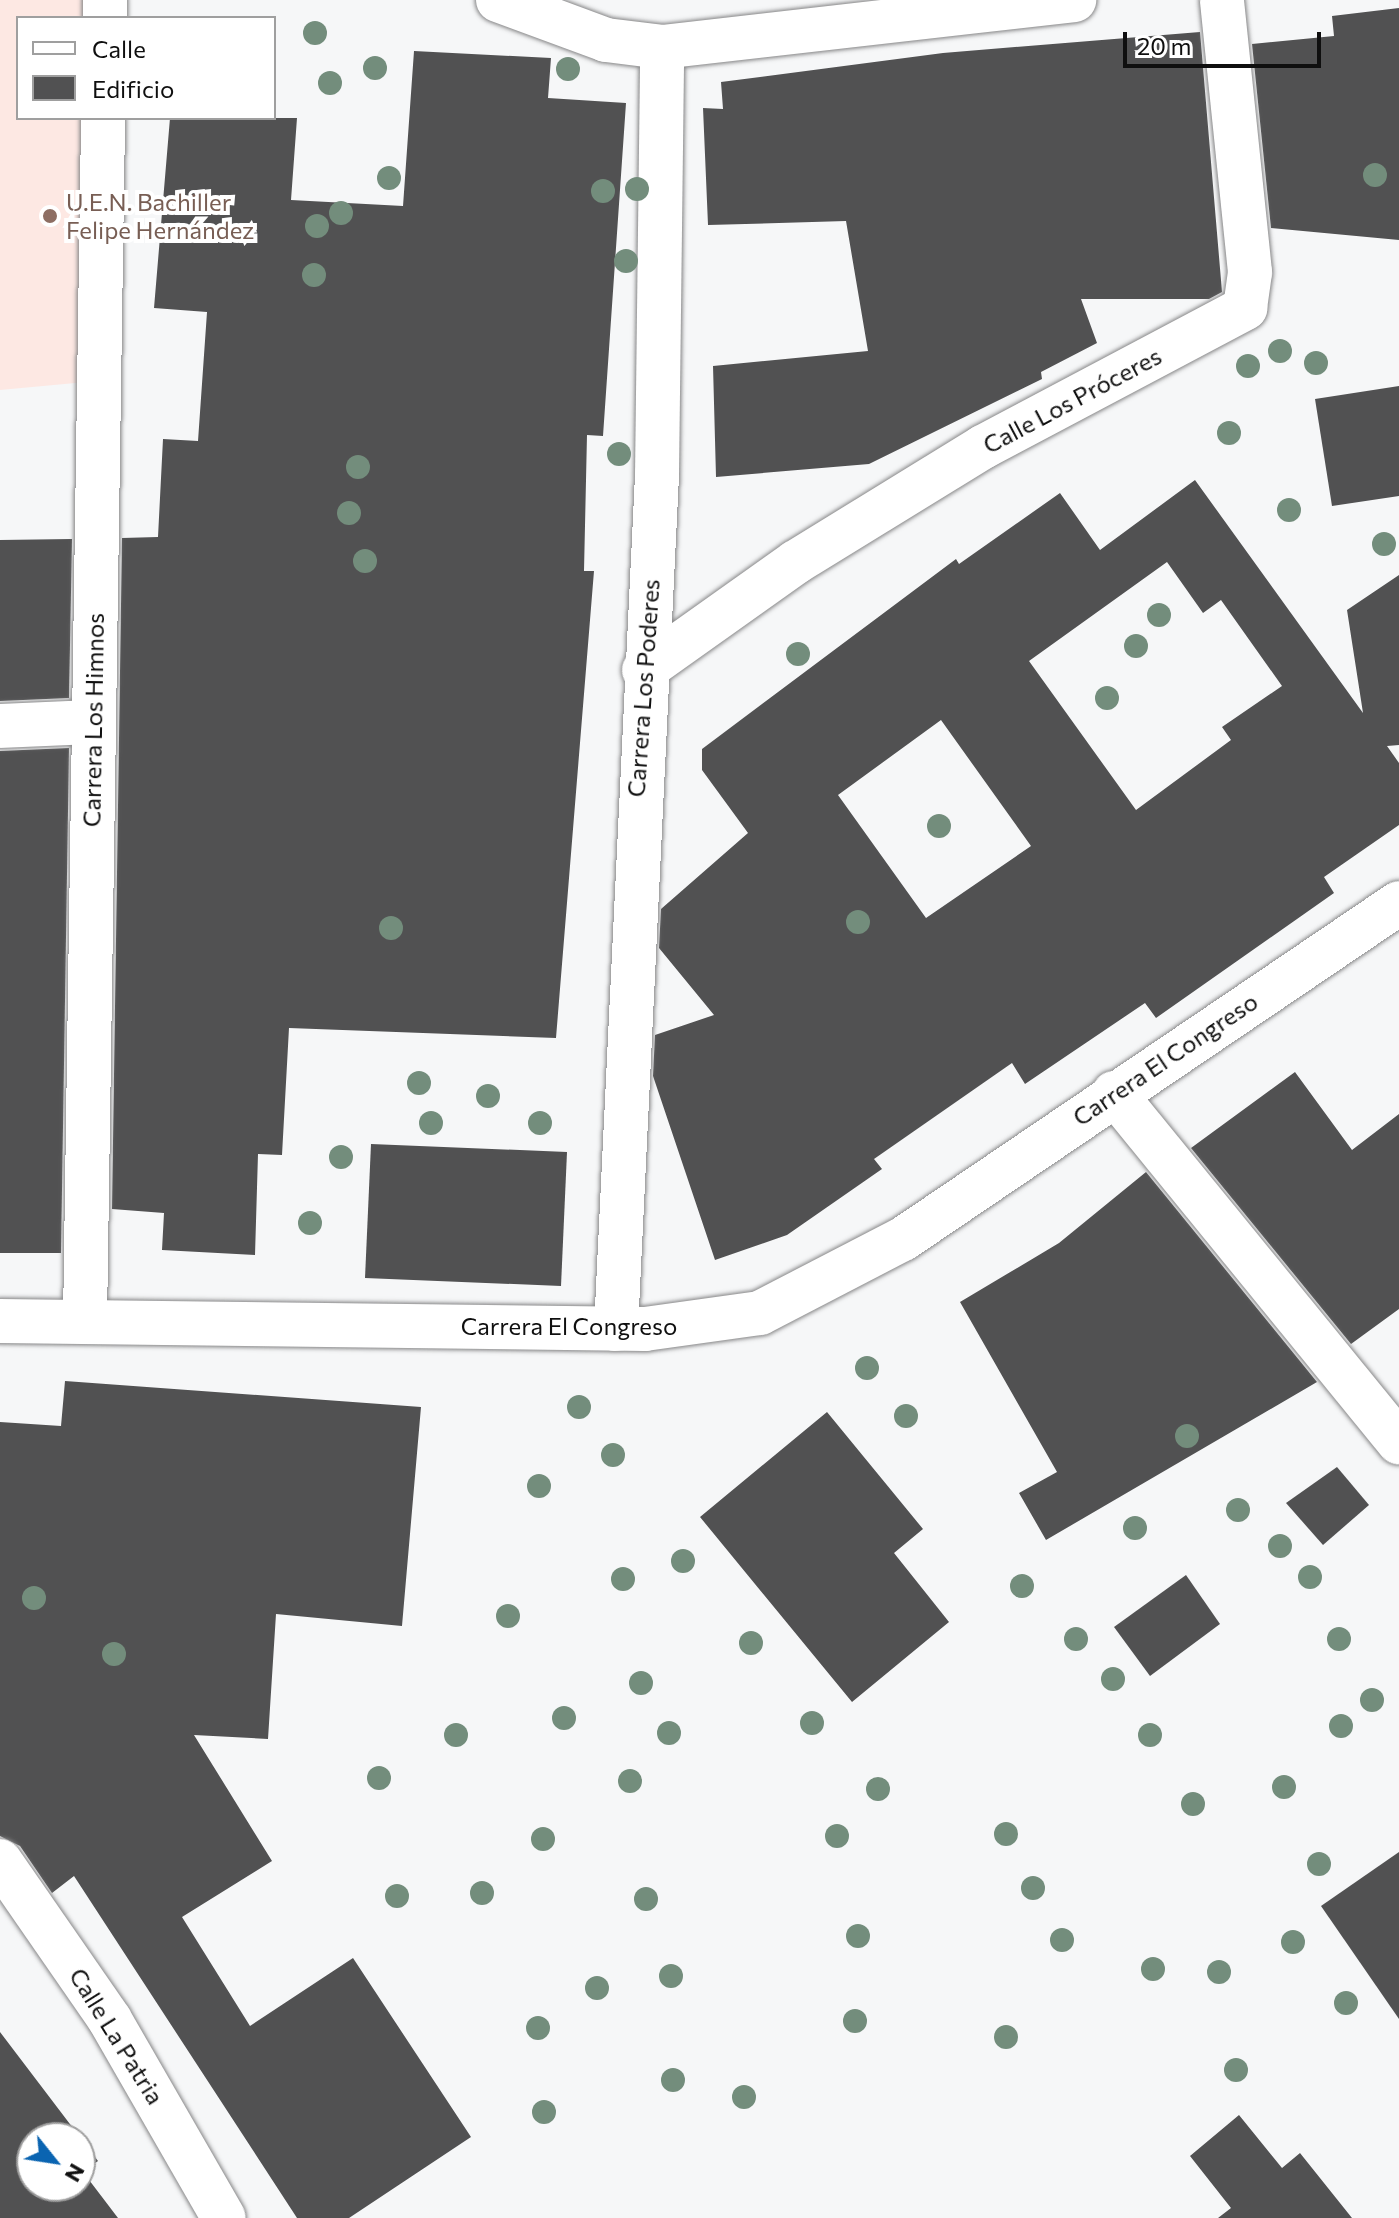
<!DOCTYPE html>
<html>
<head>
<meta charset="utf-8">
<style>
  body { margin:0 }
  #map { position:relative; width:1399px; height:2218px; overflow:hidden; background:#f6f7f8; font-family:Commissioner,sans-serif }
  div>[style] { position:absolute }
  .education>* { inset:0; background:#fde8e3 }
  .building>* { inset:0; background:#515152 }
  .roads { filter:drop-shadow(0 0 2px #878788) drop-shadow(0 0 2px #878788) }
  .minor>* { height:44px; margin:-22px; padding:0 22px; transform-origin:22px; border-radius:22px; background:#fff }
  .trees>* { width:24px; height:24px; margin:-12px; border-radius:50%; background:#738d7c }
  .dots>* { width:22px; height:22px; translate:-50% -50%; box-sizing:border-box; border:4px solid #fff; border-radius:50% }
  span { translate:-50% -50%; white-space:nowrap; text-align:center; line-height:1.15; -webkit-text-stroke:8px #fff; paint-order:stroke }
  .education-label { font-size:24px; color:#785e54 }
  .left { translate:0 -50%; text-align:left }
  .street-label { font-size:24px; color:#0f0f0f }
  .legend { position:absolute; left:16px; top:16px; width:260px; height:104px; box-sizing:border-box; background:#fff; border:2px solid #9f9f9f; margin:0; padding:10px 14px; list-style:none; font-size:24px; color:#0f0f0f }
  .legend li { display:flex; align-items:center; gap:16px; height:40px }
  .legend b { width:40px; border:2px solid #9f9f9f }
  .north { position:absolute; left:16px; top:2122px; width:80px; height:80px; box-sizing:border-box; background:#fff; border:2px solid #9f9f9f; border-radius:50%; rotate:120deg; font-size:22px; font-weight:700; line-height:32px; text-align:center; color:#0f0f0f }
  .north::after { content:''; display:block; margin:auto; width:28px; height:36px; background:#0a64b1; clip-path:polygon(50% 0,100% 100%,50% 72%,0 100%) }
  .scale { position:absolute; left:1123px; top:32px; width:198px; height:36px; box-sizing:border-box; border:4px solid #0f0f0f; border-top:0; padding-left:10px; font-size:24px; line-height:28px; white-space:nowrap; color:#0f0f0f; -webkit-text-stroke:6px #fff; paint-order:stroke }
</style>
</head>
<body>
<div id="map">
  <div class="education">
    <div style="clip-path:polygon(0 0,106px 0,105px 18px,18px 18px,18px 118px,103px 118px,97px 381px,0 390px)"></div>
  </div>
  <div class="building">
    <div style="clip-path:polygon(1399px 8px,1399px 240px,1271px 228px,1252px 44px,1334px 36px,1332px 16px)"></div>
    <div style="clip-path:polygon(1200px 32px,1222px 292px,1209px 299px,1081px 299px,1097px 343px,1041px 372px,1042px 379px,869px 464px,716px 477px,713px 366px,868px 351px,846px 221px,708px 225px,703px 108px,723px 109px,721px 82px,943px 53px)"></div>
    <div style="clip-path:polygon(414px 51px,551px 58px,548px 98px,626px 103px,603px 436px,587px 435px,584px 571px,594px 571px,556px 1038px,289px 1028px,282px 1155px,258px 1154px,255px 1255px,162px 1250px,164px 1213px,112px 1209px,122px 538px,158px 537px,163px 439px,198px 441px,207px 312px,154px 308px,170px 118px,297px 118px,291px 200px,403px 206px)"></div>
    <div style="clip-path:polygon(1399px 386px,1399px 496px,1332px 506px,1315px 399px)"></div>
    <div style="clip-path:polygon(evenodd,1195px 480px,1363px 713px,1347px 610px,1399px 575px,1399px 745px,1387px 746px,1399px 763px,1399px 825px,1324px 877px,1334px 893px,1156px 1018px,1145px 1003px,1025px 1084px,1012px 1063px,874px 1159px,882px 1169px,787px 1235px,715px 1260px,653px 1076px,655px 1035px,714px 1015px,659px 948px,661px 909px,748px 833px,702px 770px,702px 749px,956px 559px,959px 564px,1060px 493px,1100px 550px,1195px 480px,1167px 562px,1203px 613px,1221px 600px,1282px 686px,1222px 727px,1231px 740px,1136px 810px,1029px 661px,1167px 562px,1195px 480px,941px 720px,1031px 846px,926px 918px,838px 795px,941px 720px)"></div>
    <div style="clip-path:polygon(72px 539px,69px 698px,0 701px,0 540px)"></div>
    <div style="clip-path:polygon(69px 748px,61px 1253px,0 1253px,0 751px)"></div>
    <div style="clip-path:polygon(1295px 1072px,1352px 1150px,1399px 1114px,1399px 1309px,1351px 1344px,1191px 1148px)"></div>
    <div style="clip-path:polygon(371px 1144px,567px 1152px,561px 1286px,365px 1278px)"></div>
    <div style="clip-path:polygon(1146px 1172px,1317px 1382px,1046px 1540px,1019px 1493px,1057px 1472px,960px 1302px,1059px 1243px)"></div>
    <div style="clip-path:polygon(65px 1381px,421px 1407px,402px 1626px,276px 1614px,268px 1739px,194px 1735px,272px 1861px,182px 1917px,250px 2026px,353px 1958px,471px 2137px,349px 2218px,297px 2218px,74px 1876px,52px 1893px,20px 1846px,0 1836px,0 1422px,61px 1426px)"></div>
    <div style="clip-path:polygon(827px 1412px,923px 1529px,894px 1553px,949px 1622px,852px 1702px,700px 1517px)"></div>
    <div style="clip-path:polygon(1337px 1467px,1369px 1505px,1323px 1545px,1286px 1503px)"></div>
    <div style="clip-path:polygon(1186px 1575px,1220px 1624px,1150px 1676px,1114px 1627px)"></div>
    <div style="clip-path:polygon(1399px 1852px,1399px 2019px,1321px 1906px)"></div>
    <div style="clip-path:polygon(evenodd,0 2032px,98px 2161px,83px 2172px,118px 2218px,0 2218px,0 2032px,32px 2138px,80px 2138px,80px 2186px,32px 2186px,32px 2138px)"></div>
    <div style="clip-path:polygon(1239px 2115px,1282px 2168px,1300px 2153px,1352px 2218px,1218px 2218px,1231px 2208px,1190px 2156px)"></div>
  </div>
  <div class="roads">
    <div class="minor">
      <div style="left:498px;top:0;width:115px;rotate:20.3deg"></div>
      <div style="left:606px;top:40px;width:56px;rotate:7.1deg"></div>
      <div style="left:662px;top:47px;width:415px;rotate:-6.5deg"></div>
      <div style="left:105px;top:18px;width:18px;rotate:-90deg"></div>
      <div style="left:644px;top:670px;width:186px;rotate:-35.4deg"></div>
      <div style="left:796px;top:562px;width:220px;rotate:-31.6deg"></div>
      <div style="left:983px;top:447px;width:297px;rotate:-27.9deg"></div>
      <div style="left:1245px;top:308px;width:36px;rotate:-82deg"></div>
      <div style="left:1250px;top:272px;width:273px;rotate:-95.9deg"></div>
      <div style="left:0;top:726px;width:93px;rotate:-2.5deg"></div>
      <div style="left:1114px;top:1093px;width:451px;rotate:50.8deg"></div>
      <div style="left:0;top:1321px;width:645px;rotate:0.71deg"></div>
      <div style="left:645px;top:1329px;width:116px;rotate:-7.9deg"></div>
      <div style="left:760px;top:1313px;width:161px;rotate:-27.4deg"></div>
      <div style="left:903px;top:1239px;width:599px;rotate:-34.11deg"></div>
      <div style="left:85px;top:1322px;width:1204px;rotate:-89.14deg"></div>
      <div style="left:616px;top:1329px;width:855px;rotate:-87.25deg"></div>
      <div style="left:657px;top:475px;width:428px;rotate:-89.3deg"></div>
      <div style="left:0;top:1861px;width:193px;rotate:55.3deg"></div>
      <div style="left:110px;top:2020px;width:228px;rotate:60.1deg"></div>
    </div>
  </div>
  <div class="trees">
    <div style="left:315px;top:33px"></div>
    <div style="left:375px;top:68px"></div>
    <div style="left:568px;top:69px"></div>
    <div style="left:330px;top:83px"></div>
    <div style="left:1375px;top:175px"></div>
    <div style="left:389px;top:178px"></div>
    <div style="left:637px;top:189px"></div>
    <div style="left:603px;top:191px"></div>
    <div style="left:341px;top:213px"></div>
    <div style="left:317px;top:226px"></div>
    <div style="left:626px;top:261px"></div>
    <div style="left:314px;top:275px"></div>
    <div style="left:1280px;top:351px"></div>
    <div style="left:1316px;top:363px"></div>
    <div style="left:1248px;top:366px"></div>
    <div style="left:1229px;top:433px"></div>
    <div style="left:619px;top:454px"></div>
    <div style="left:358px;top:467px"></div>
    <div style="left:1289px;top:510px"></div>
    <div style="left:349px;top:513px"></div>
    <div style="left:1384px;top:544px"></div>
    <div style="left:365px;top:561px"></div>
    <div style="left:1159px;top:615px"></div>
    <div style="left:1136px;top:646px"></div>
    <div style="left:798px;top:654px"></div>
    <div style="left:1107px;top:698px"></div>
    <div style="left:939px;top:826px"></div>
    <div style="left:858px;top:922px"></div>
    <div style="left:391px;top:928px"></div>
    <div style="left:419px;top:1083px"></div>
    <div style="left:488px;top:1096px"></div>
    <div style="left:431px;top:1123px"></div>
    <div style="left:540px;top:1123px"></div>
    <div style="left:341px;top:1157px"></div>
    <div style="left:310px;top:1223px"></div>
    <div style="left:867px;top:1368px"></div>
    <div style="left:579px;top:1407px"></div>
    <div style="left:906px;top:1416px"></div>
    <div style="left:1187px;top:1436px"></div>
    <div style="left:613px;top:1455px"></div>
    <div style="left:539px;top:1486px"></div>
    <div style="left:1238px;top:1510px"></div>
    <div style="left:1135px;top:1528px"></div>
    <div style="left:1280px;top:1546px"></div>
    <div style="left:683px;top:1561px"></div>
    <div style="left:1310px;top:1577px"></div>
    <div style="left:623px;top:1579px"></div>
    <div style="left:1022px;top:1586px"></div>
    <div style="left:34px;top:1598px"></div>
    <div style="left:508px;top:1616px"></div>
    <div style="left:1076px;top:1639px"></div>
    <div style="left:1339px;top:1639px"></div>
    <div style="left:751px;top:1643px"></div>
    <div style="left:114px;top:1654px"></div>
    <div style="left:1113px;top:1679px"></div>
    <div style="left:641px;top:1683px"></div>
    <div style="left:1372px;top:1700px"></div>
    <div style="left:564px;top:1718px"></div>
    <div style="left:812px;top:1723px"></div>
    <div style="left:1341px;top:1726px"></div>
    <div style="left:669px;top:1733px"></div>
    <div style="left:456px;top:1735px"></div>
    <div style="left:1150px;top:1735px"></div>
    <div style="left:379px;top:1778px"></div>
    <div style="left:630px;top:1781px"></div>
    <div style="left:1284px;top:1787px"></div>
    <div style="left:878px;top:1789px"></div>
    <div style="left:1193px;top:1804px"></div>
    <div style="left:1006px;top:1834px"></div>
    <div style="left:837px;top:1836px"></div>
    <div style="left:543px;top:1839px"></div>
    <div style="left:1319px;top:1864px"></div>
    <div style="left:1033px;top:1888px"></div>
    <div style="left:482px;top:1893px"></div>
    <div style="left:397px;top:1896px"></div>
    <div style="left:646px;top:1899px"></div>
    <div style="left:858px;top:1936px"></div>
    <div style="left:1062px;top:1940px"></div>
    <div style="left:1293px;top:1942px"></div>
    <div style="left:1153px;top:1969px"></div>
    <div style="left:1219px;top:1972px"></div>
    <div style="left:671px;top:1976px"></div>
    <div style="left:597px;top:1988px"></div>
    <div style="left:1346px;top:2003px"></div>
    <div style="left:855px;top:2021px"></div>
    <div style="left:538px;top:2028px"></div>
    <div style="left:1006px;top:2037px"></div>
    <div style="left:1236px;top:2070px"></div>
    <div style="left:673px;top:2080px"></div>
    <div style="left:744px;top:2097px"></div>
    <div style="left:544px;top:2112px"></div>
  </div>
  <div class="dots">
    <div style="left:50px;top:216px;background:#8d6e63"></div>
  </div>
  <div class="education-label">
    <span class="left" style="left:66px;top:216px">U.E.N. Bachiller<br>Felipe Hernández</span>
  </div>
  <div class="street-label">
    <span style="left:1072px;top:400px;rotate:-28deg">Calle Los Próceres</span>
    <span style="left:643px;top:688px;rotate:-86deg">Carrera Los Poderes</span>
    <span style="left:93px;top:720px;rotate:-89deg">Carrera Los Himnos</span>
    <span style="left:1165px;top:1059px;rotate:-34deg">Carrera El Congreso</span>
    <span style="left:569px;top:1326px">Carrera El Congreso</span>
    <span style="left:117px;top:2036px;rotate:58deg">Calle La Patria</span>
  </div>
  <ul class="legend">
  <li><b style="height:10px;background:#fff"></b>Calle</li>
  <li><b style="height:22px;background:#515152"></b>Edificio</li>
  </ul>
  <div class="north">N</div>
  <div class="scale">20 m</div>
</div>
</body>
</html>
